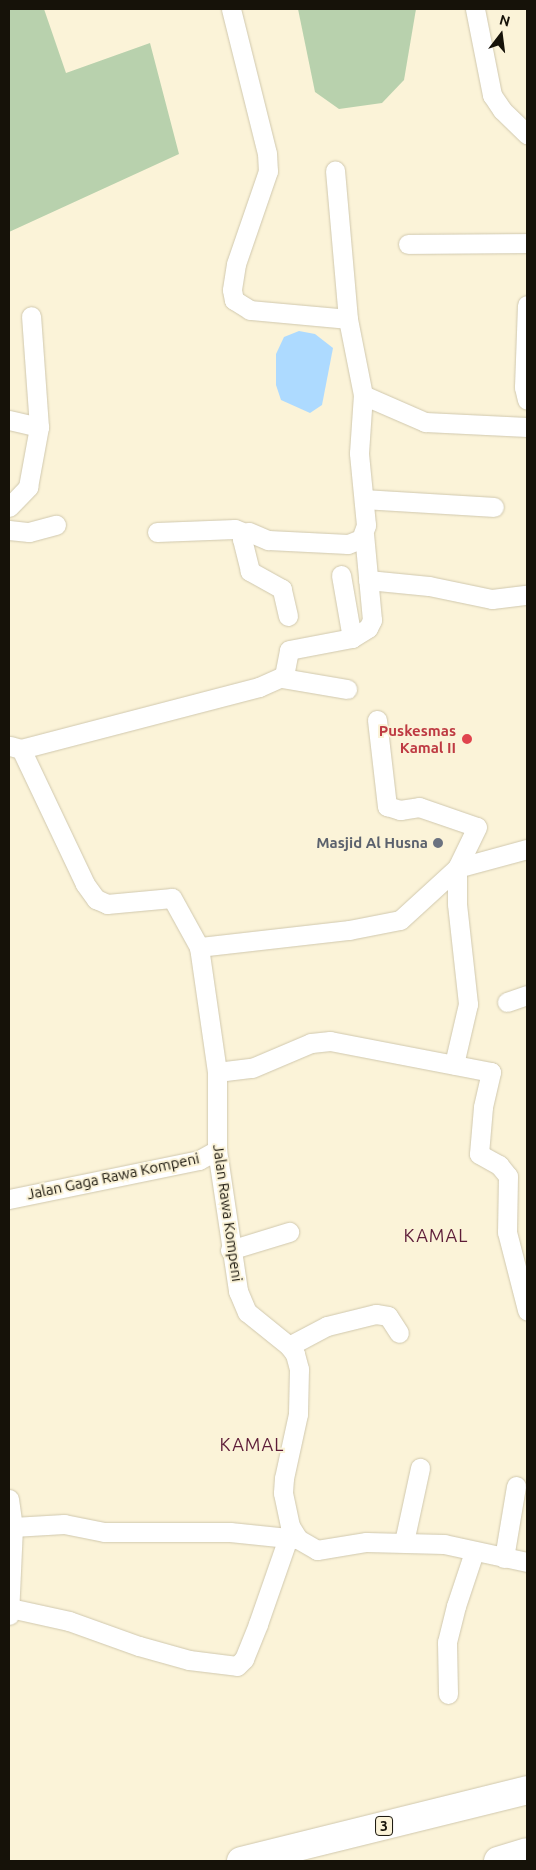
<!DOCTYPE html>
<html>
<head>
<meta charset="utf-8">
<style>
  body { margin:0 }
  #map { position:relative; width:536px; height:1870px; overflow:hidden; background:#fbf3d8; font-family:Ubuntu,sans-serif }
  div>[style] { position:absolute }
  .green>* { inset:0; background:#b8d1ad }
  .water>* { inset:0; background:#addaff }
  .roads { filter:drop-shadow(0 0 1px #d0c8ae) drop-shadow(0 0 1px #d0c8ae) }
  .minor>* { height:19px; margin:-9.5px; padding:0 9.5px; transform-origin:9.5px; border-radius:9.5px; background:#fff }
  .motorway>* { height:28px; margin:-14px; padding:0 14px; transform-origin:14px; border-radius:14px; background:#fff }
  .dots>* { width:14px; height:14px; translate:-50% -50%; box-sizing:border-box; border:2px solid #fbf3d8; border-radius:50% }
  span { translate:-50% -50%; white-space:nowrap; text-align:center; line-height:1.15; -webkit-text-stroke:4px #fbf3d8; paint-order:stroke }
  .shield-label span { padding:1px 4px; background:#fbf3d8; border:1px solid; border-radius:4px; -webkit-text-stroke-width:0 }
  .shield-label { font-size:14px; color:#161209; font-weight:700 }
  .health-label { font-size:15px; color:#be3a42; font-weight:700 }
  .right { translate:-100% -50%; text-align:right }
  .worship-label { font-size:15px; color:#5b616d; font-weight:700 }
  .street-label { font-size:15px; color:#161209 }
  .quarter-label { font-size:18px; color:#5d1c38; letter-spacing:1px }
  .frame { position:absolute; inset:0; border:10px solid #161209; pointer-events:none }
  .north { position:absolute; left:476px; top:10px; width:50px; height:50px; -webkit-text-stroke:4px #fbf3d8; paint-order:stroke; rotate:15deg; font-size:14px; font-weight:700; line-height:20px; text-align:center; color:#161209 }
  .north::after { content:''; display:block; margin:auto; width:18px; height:22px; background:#161209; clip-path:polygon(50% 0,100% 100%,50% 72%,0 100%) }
</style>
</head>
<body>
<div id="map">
  <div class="green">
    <div style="clip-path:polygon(9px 9px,44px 9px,66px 73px,150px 43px,179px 154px,9px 232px)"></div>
    <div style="clip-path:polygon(298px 9px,416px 9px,404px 80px,382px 103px,339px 109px,315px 92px)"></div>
  </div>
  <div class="water">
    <div style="clip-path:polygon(299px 331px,315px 334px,333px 348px,322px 405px,310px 413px,281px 400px,276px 385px,276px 354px,284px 337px)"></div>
  </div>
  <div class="roads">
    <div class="minor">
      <div style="left:231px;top:9px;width:148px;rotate:76deg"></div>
      <div style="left:267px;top:153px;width:18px;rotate:87deg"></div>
      <div style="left:268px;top:171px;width:98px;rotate:109deg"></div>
      <div style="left:236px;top:264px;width:26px;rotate:99deg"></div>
      <div style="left:232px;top:290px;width:10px;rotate:79deg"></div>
      <div style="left:234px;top:300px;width:19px;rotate:32deg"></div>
      <div style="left:250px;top:310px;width:98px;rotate:5.2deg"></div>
      <div style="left:475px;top:9px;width:88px;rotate:78.8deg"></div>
      <div style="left:492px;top:95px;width:18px;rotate:56deg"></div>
      <div style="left:502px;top:110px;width:35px;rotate:44deg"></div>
      <div style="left:408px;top:244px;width:119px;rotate:-0.5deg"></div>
      <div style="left:527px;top:305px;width:82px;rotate:92.1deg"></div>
      <div style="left:524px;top:387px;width:13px;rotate:77deg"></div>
      <div style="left:363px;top:395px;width:68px;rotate:23.5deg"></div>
      <div style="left:425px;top:422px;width:102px;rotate:2.8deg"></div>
      <div style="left:9px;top:420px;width:31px;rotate:13deg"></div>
      <div style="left:364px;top:499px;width:130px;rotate:3.5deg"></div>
      <div style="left:9px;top:507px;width:28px;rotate:-46deg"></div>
      <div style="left:28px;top:487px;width:61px;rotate:-79.6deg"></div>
      <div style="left:39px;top:427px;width:111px;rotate:-94.1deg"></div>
      <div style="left:9px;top:530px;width:20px;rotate:6deg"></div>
      <div style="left:29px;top:532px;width:28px;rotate:-15deg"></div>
      <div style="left:157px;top:532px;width:78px;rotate:-2.2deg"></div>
      <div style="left:235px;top:529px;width:11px;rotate:22deg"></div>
      <div style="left:341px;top:575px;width:64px;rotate:80.1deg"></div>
      <div style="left:368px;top:580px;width:61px;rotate:5.6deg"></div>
      <div style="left:429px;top:586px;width:64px;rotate:11.7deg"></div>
      <div style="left:492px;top:599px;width:35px;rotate:-7deg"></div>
      <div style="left:288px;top:616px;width:28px;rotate:-103deg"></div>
      <div style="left:282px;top:589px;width:37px;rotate:-151deg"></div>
      <div style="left:250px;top:571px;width:33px;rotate:-104deg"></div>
      <div style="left:242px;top:539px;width:5px;rotate:-68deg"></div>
      <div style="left:244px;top:534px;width:5px;rotate:-22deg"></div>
      <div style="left:249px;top:532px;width:21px;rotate:23deg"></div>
      <div style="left:268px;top:540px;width:80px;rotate:2.9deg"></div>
      <div style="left:348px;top:544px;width:14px;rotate:-21deg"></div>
      <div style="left:361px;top:539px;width:15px;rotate:-70deg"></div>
      <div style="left:366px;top:525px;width:72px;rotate:-95.6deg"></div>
      <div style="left:359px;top:453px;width:58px;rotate:-86.1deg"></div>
      <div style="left:363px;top:395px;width:77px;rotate:-101.2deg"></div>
      <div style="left:348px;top:319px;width:149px;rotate:-95deg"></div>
      <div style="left:282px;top:678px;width:66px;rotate:9.6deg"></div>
      <div style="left:377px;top:720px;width:87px;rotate:83.4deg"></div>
      <div style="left:387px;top:806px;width:14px;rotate:17deg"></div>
      <div style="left:400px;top:810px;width:19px;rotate:-9deg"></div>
      <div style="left:419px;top:807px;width:61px;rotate:19deg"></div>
      <div style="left:477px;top:827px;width:46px;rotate:116deg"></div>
      <div style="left:457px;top:868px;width:36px;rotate:90deg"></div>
      <div style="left:457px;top:904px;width:101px;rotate:83.7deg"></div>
      <div style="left:468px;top:1004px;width:62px;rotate:103.1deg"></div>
      <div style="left:10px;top:746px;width:11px;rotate:15deg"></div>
      <div style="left:21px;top:749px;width:149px;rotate:64.6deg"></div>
      <div style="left:85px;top:884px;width:19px;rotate:54deg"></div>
      <div style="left:96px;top:899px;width:12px;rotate:24deg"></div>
      <div style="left:107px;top:904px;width:65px;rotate:-5.3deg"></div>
      <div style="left:172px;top:898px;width:56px;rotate:61.1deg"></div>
      <div style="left:21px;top:749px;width:246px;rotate:-14.6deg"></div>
      <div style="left:259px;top:687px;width:27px;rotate:-24deg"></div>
      <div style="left:284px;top:676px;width:26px;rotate:-79deg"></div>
      <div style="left:289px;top:650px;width:64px;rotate:-10.8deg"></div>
      <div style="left:352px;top:638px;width:19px;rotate:-32deg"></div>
      <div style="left:368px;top:628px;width:9px;rotate:-63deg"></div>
      <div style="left:372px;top:620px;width:86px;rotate:-95.3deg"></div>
      <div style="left:527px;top:849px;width:73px;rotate:164.8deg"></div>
      <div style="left:457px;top:868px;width:77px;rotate:137.6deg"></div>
      <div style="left:400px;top:920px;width:52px;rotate:168.9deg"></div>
      <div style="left:349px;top:930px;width:151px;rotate:173.5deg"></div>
      <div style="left:199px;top:947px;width:126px;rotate:81.8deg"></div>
      <div style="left:217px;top:1072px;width:78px;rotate:90deg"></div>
      <div style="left:217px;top:1150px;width:143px;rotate:81.5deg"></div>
      <div style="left:238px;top:1291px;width:23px;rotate:67deg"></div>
      <div style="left:247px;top:1312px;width:54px;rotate:39deg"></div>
      <div style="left:289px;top:1346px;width:10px;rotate:53deg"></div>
      <div style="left:295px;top:1354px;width:16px;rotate:75deg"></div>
      <div style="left:299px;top:1369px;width:45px;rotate:91.3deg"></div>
      <div style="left:298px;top:1414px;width:66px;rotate:102.3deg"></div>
      <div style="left:284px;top:1478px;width:15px;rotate:94deg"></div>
      <div style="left:283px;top:1493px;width:34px;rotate:78deg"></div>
      <div style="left:290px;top:1526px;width:15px;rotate:58deg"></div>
      <div style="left:298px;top:1539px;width:22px;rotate:30deg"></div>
      <div style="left:317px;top:1550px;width:50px;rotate:-9.3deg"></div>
      <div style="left:366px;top:1542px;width:78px;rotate:1.5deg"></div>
      <div style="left:444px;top:1544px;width:85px;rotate:12.2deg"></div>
      <div style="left:507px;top:1002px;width:21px;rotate:-19deg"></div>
      <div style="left:217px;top:1072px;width:35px;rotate:-7deg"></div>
      <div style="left:252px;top:1068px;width:64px;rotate:-23deg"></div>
      <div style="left:311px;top:1043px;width:19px;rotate:-6deg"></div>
      <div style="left:330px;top:1041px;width:164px;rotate:10.9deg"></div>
      <div style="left:491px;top:1072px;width:36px;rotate:103deg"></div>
      <div style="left:483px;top:1107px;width:47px;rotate:94.9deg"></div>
      <div style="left:479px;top:1154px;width:23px;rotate:29deg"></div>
      <div style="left:499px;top:1165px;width:14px;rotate:51deg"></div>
      <div style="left:508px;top:1176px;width:56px;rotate:91deg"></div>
      <div style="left:507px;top:1232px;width:81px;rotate:75.6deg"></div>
      <div style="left:9px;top:1199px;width:194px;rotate:-11.6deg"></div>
      <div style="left:199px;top:1160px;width:21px;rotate:-29deg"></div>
      <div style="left:230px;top:1250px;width:62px;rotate:-17deg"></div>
      <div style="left:289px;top:1346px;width:43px;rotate:-27.8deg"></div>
      <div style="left:327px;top:1326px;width:50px;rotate:-13.8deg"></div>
      <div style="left:376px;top:1314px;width:12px;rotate:9deg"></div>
      <div style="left:388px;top:1316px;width:20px;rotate:57deg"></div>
      <div style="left:9px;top:1499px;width:28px;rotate:82deg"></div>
      <div style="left:13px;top:1527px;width:51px;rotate:-3.4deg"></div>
      <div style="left:64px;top:1524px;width:41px;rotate:11.3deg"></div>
      <div style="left:104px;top:1532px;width:126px"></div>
      <div style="left:230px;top:1532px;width:68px;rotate:5.9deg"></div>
      <div style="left:404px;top:1542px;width:76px;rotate:-77.8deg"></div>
      <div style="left:504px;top:1558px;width:73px;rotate:-80.5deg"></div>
      <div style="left:10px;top:1608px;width:60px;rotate:12.4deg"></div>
      <div style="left:69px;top:1621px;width:74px;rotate:19.7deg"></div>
      <div style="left:139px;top:1646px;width:52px;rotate:15.6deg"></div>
      <div style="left:189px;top:1660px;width:48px;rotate:7.1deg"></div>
      <div style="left:237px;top:1666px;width:10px;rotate:-45deg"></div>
      <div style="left:244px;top:1659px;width:38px;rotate:-68deg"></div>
      <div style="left:258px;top:1624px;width:91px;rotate:-70.8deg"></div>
      <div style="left:9px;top:1615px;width:88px;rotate:-87.4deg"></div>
      <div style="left:448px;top:1694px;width:52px;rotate:-91.1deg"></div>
      <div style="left:447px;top:1642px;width:37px;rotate:-76deg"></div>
      <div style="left:456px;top:1606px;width:57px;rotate:-71.6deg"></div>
    </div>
    <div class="motorway">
      <div style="left:241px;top:1861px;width:295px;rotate:-13.9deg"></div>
      <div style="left:498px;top:1861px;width:30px;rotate:-17deg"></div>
    </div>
  </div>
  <div class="dots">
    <div style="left:467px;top:739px;background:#e0444e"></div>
    <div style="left:438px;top:843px;background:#6b7280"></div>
  </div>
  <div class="shield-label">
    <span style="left:384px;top:1826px">3</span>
  </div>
  <div class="health-label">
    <span class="right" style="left:456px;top:739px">Puskesmas<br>Kamal II</span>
  </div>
  <div class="worship-label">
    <span class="right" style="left:428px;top:843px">Masjid Al Husna</span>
  </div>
  <div class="street-label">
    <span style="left:113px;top:1176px;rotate:-12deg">Jalan Gaga Rawa Kompeni</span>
    <span style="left:228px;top:1213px;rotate:82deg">Jalan Rawa Kompeni</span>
  </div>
  <div class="quarter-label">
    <span style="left:436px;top:1235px">KAMAL</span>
    <span style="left:252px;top:1444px">KAMAL</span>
  </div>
  <div class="frame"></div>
  <div class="north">N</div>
</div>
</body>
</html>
